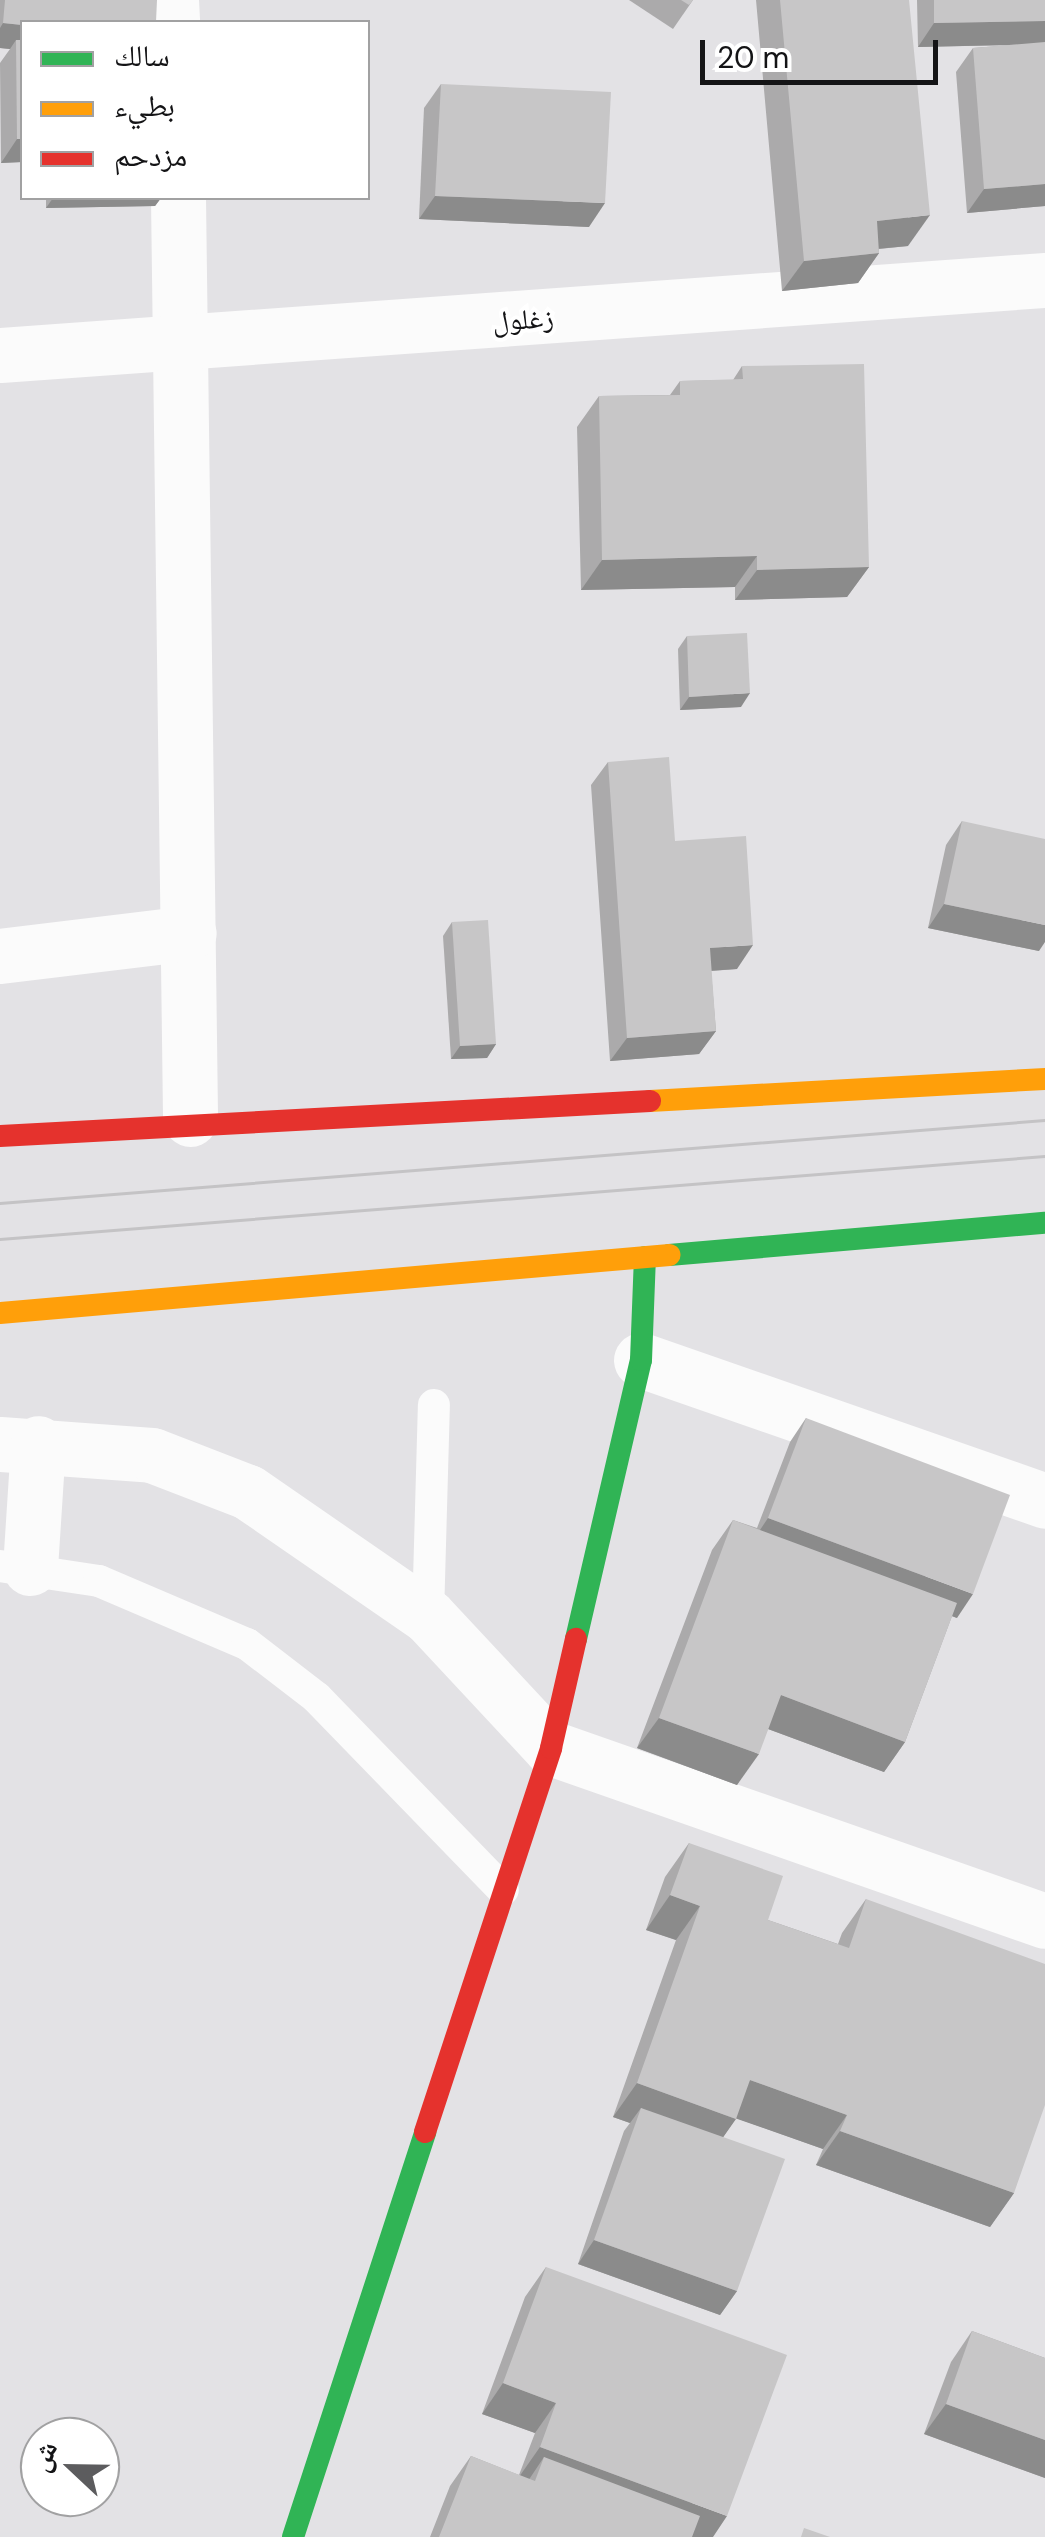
<!DOCTYPE html>
<html>
<head>
<meta charset="utf-8">
<style>
  body { margin:0 }
  #map { position:relative; width:1045px; height:2537px; overflow:hidden; background:#e3e2e5; font-family:"DM Sans","Noto Naskh Arabic",sans-serif }
  div>[style] { position:absolute }
  .lane>* { height:32px; margin:-16px; padding:0 16px; transform-origin:16px; border-radius:16px; background:#fbfbfb }
  .street>* { height:55px; margin:-27.5px; padding:0 27.5px; transform-origin:27.5px; border-radius:27.5px; background:#fbfbfb }
  .fast>* { height:22px; margin:-11px; padding:0 11px; transform-origin:11px; border-radius:11px; background:#30b455 }
  .slow>* { height:22px; margin:-11px; padding:0 11px; transform-origin:11px; border-radius:11px; background:#ff9f0a }
  .jam>* { height:22px; margin:-11px; padding:0 11px; transform-origin:11px; border-radius:11px; background:#e5322d }
  .tram>* { height:2.5px; margin:-1.25px; padding:0 1.25px; transform-origin:1.25px; border-radius:1.25px; background:#c4c3c5 }
  .wall>* { inset:0; background:#abaaab }
  .shaded-wall>* { inset:0; background:#8b8b8b }
  .building>* { inset:0; background:#c7c6c7 }
  span { translate:-50% -50%; white-space:nowrap; text-align:center; line-height:1.15; -webkit-text-stroke:8px #fff; paint-order:stroke }
  .street-label { font-size:28px; color:#141416 }
  .legend { position:absolute; left:20px; top:20px; width:350px; height:180px; box-sizing:border-box; background:#fff; border:2px solid #a1a1a2; margin:0; padding:12px 18px; list-style:none; font-size:30px; color:#141416 }
  .legend li { display:flex; align-items:center; gap:20px; height:50px }
  .legend b { width:50px; border:2px solid #a1a1a2 }
  .north { position:absolute; left:20px; top:2417px; width:100px; height:100px; box-sizing:border-box; background:#fff; border:2px solid #a1a1a2; border-radius:50%; rotate:292deg; font-size:28px; font-weight:700; line-height:40px; text-align:center; color:#141416 }
  .north::after { content:''; display:block; margin:auto; width:35px; height:45px; background:#5c5c5e; clip-path:polygon(50% 0,100% 100%,50% 72%,0 100%) }
  .scale { position:absolute; left:700px; top:40px; width:238px; height:45px; box-sizing:border-box; border:5px solid #141416; border-top:0; padding-left:12px; font-size:30px; line-height:35px; white-space:nowrap; color:#141416; -webkit-text-stroke:8px #fff; paint-order:stroke }
</style>
</head>
<body>
<div id="map">
  <div class="lane">
    <div style="left:0;top:1566px;width:100px;rotate:8.6deg"></div>
    <div style="left:99px;top:1581px;width:161px;rotate:23.1deg"></div>
    <div style="left:247px;top:1644px;width:88px;rotate:37.6deg"></div>
    <div style="left:317px;top:1698px;width:267px;rotate:45.9deg"></div>
    <div style="left:428px;top:1616px;width:211px;rotate:-88.4deg"></div>
  </div>
  <div class="street">
    <div style="left:171px;top:0;width:22px;rotate:87deg"></div>
    <div style="left:178px;top:198px;width:921px;rotate:89.25deg"></div>
    <div style="left:0;top:355px;width:1048px;rotate:-4.11deg"></div>
    <div style="left:0;top:956px;width:190px;rotate:-6.9deg"></div>
    <div style="left:641px;top:1360px;width:428px;rotate:19.2deg"></div>
    <div style="left:0;top:1444px;width:152px;rotate:4.1deg"></div>
    <div style="left:152px;top:1455px;width:103px;rotate:21.1deg"></div>
    <div style="left:248px;top:1492px;width:219px;rotate:34.6deg"></div>
    <div style="left:428px;top:1616px;width:180px;rotate:47deg"></div>
    <div style="left:551px;top:1748px;width:523px;rotate:19.3deg"></div>
    <div style="left:30px;top:1568px;width:125px;rotate:-86.3deg"></div>
  </div>
  <div class="fast">
    <div style="left:669px;top:1255px;width:377px;rotate:-4.9deg"></div>
    <div style="left:576px;top:1639px;width:286px;rotate:-76.9deg"></div>
    <div style="left:641px;top:1360px;width:103px;rotate:-87.8deg"></div>
    <div style="left:293px;top:2537px;width:426px;rotate:-71.9deg"></div>
  </div>
  <div class="slow">
    <div style="left:650px;top:1101px;width:396px;rotate:-3.2deg"></div>
    <div style="left:0;top:1313px;width:672px;rotate:-4.95deg"></div>
  </div>
  <div class="jam">
    <div style="left:0;top:1136px;width:651px;rotate:-3.08deg"></div>
    <div style="left:425px;top:2132px;width:404px;rotate:-71.8deg"></div>
    <div style="left:551px;top:1748px;width:112px;rotate:-77.1deg"></div>
  </div>
  <div class="tram">
    <div style="left:0;top:1203px;width:1048px;rotate:-4.54deg"></div>
    <div style="left:0;top:1239px;width:1048px;rotate:-4.54deg"></div>
  </div>
  <div class="wall">
    <div style="clip-path:polygon(0 0,157px 0,22px 162px,1px 163px,0 63px,10px 49px,0 48px)"></div>
    <div style="clip-path:polygon(629px 0,693px 0,673px 29px)"></div>
    <div style="clip-path:polygon(756px 0,909px 0,908px 246px,879px 249px,879px 253px,858px 283px,782px 291px)"></div>
    <div style="clip-path:polygon(917px 0,1045px 0,1045px 206px,967px 213px,956px 72px,973px 48px,1012px 45px,918px 47px)"></div>
    <div style="clip-path:polygon(441px 84px,589px 227px,419px 219px,424px 108px)"></div>
    <div style="clip-path:polygon(46px 198px,161px 198px,155px 206px,46px 208px)"></div>
    <div style="clip-path:polygon(742px 366px,869px 567px,847px 597px,735px 600px,735px 587px,581px 590px,577px 427px,599px 396px,670px 395px,680px 381px,733px 380px)"></div>
    <div style="clip-path:polygon(687px 636px,741px 707px,680px 710px,678px 649px)"></div>
    <div style="clip-path:polygon(608px 762px,675px 841px,737px 969px,711px 971px,716px 1031px,699px 1054px,610px 1061px,591px 785px)"></div>
    <div style="clip-path:polygon(962px 821px,1039px 951px,928px 928px,946px 845px)"></div>
    <div style="clip-path:polygon(452px 922px,496px 1044px,487px 1058px,451px 1059px,443px 936px)"></div>
    <div style="clip-path:polygon(806px 1418px,957px 1618px,952px 1616px,905px 1742px,884px 1772px,768px 1729px,737px 1785px,637px 1748px,712px 1550px,733px 1520px,757px 1528px,790px 1442px)"></div>
    <div style="clip-path:polygon(689px 1843px,768px 1920px,838px 1944px,842px 1933px,866px 1899px,1014px 2193px,990px 2227px,816px 2165px,823px 2149px,736px 2118px,723px 2137px,737px 2291px,720px 2315px,578px 2264px,624px 2131px,630px 2123px,613px 2117px,676px 1940px,646px 1930px,665px 1877px)"></div>
    <div style="clip-path:polygon(546px 2267px,713px 2537px,430px 2537px,450px 2486px,471px 2456px,519px 2475px,535px 2433px,482px 2414px,525px 2297px)"></div>
    <div style="clip-path:polygon(972px 2331px,1045px 2358px,1045px 2478px,924px 2434px,951px 2362px)"></div>
  </div>
  <div class="shaded-wall">
    <div style="clip-path:polygon(1045px 21px,1045px 44px,918px 47px,934px 23px)"></div>
    <div style="clip-path:polygon(3px 23px,22px 25px,22px 49px,16px 40px,10px 49px,0 48px,0 28px)"></div>
    <div style="clip-path:polygon(17px 139px,22px 139px,22px 162px,1px 163px)"></div>
    <div style="clip-path:polygon(1045px 184px,1045px 206px,967px 213px,984px 189px)"></div>
    <div style="clip-path:polygon(435px 196px,605px 203px,589px 227px,419px 219px)"></div>
    <div style="clip-path:polygon(53px 198px,161px 198px,155px 206px,46px 208px)"></div>
    <div style="clip-path:polygon(930px 215px,908px 246px,855px 251px,877px 221px)"></div>
    <div style="clip-path:polygon(879px 253px,858px 283px,782px 291px,804px 261px)"></div>
    <div style="clip-path:polygon(757px 556px,735px 587px,581px 590px,602px 560px)"></div>
    <div style="clip-path:polygon(869px 567px,847px 597px,735px 600px,757px 570px)"></div>
    <div style="clip-path:polygon(750px 693px,741px 707px,680px 710px,689px 697px)"></div>
    <div style="clip-path:polygon(944px 904px,1045px 925px,1045px 942px,1039px 951px,928px 928px)"></div>
    <div style="clip-path:polygon(753px 945px,737px 969px,693px 972px,710px 948px)"></div>
    <div style="clip-path:polygon(716px 1031px,699px 1054px,610px 1061px,627px 1038px)"></div>
    <div style="clip-path:polygon(496px 1044px,487px 1058px,451px 1059px,460px 1046px)"></div>
    <div style="clip-path:polygon(768px 1518px,973px 1594px,957px 1618px,752px 1542px)"></div>
    <div style="clip-path:polygon(781px 1695px,905px 1742px,884px 1772px,760px 1726px)"></div>
    <div style="clip-path:polygon(659px 1718px,759px 1754px,737px 1785px,637px 1748px)"></div>
    <div style="clip-path:polygon(670px 1895px,700px 1906px,676px 1940px,646px 1930px)"></div>
    <div style="clip-path:polygon(750px 2080px,847px 2115px,823px 2149px,726px 2115px)"></div>
    <div style="clip-path:polygon(637px 2083px,736px 2119px,712px 2153px,641px 2108px,630px 2123px,613px 2117px)"></div>
    <div style="clip-path:polygon(840px 2131px,1014px 2193px,990px 2227px,816px 2165px)"></div>
    <div style="clip-path:polygon(594px 2240px,737px 2291px,720px 2315px,578px 2264px)"></div>
    <div style="clip-path:polygon(503px 2383px,556px 2403px,535px 2433px,482px 2414px)"></div>
    <div style="clip-path:polygon(946px 2404px,1045px 2440px,1045px 2478px,924px 2434px)"></div>
    <div style="clip-path:polygon(540px 2447px,727px 2516px,713px 2537px,681px 2537px,544px 2457px,528px 2481px,519px 2477px)"></div>
  </div>
  <div class="building">
    <div style="clip-path:polygon(5px 0,157px 0,156px 22px,22px 22px,22px 25px,3px 23px)"></div>
    <div style="clip-path:polygon(681px 0,693px 0,689px 5px)"></div>
    <div style="clip-path:polygon(780px 0,909px 0,930px 215px,877px 221px,879px 253px,804px 261px)"></div>
    <div style="clip-path:polygon(934px 0,1045px 0,1045px 21px,934px 23px)"></div>
    <div style="clip-path:polygon(16px 40px,22px 40px,22px 139px,17px 139px)"></div>
    <div style="clip-path:polygon(1045px 42px,1045px 184px,984px 189px,973px 48px)"></div>
    <div style="clip-path:polygon(441px 84px,611px 92px,605px 203px,435px 196px)"></div>
    <div style="clip-path:polygon(864px 364px,869px 567px,757px 570px,757px 556px,602px 560px,599px 396px,680px 395px,680px 381px,743px 379px,742px 366px)"></div>
    <div style="clip-path:polygon(747px 633px,750px 693px,689px 697px,687px 636px)"></div>
    <div style="clip-path:polygon(669px 757px,675px 841px,746px 836px,753px 945px,710px 948px,716px 1031px,627px 1038px,608px 762px)"></div>
    <div style="clip-path:polygon(962px 821px,1045px 839px,1045px 925px,944px 904px)"></div>
    <div style="clip-path:polygon(488px 920px,496px 1044px,460px 1046px,452px 922px)"></div>
    <div style="clip-path:polygon(806px 1418px,1010px 1495px,973px 1594px,768px 1518px)"></div>
    <div style="clip-path:polygon(733px 1520px,957px 1603px,905px 1742px,781px 1695px,759px 1754px,659px 1718px)"></div>
    <div style="clip-path:polygon(689px 1843px,783px 1876px,768px 1920px,849px 1948px,866px 1899px,1045px 1964px,1045px 2105px,1014px 2193px,840px 2131px,847px 2115px,750px 2080px,736px 2119px,637px 2083px,700px 1906px,670px 1895px)"></div>
    <div style="clip-path:polygon(641px 2108px,785px 2159px,737px 2291px,594px 2240px)"></div>
    <div style="clip-path:polygon(546px 2267px,787px 2355px,727px 2516px,540px 2447px,556px 2403px,503px 2383px)"></div>
    <div style="clip-path:polygon(972px 2331px,1045px 2358px,1045px 2440px,946px 2404px)"></div>
    <div style="clip-path:polygon(471px 2456px,535px 2481px,544px 2457px,700px 2516px,692px 2537px,439px 2537px)"></div>
    <div style="clip-path:polygon(804px 2528px,830px 2537px,801px 2537px)"></div>
  </div>
  <div class="street-label">
    <span style="left:523px;top:320px;rotate:-4deg">زغلول</span>
  </div>
  <ul class="legend">
  <li><b style="height:12px;background:#30b455"></b>سالك</li>
  <li><b style="height:12px;background:#ff9f0a"></b>بطيء</li>
  <li><b style="height:12px;background:#e5322d"></b>مزدحم</li>
  </ul>
  <div class="north">ش</div>
  <div class="scale">20 m</div>
</div>
</body>
</html>
